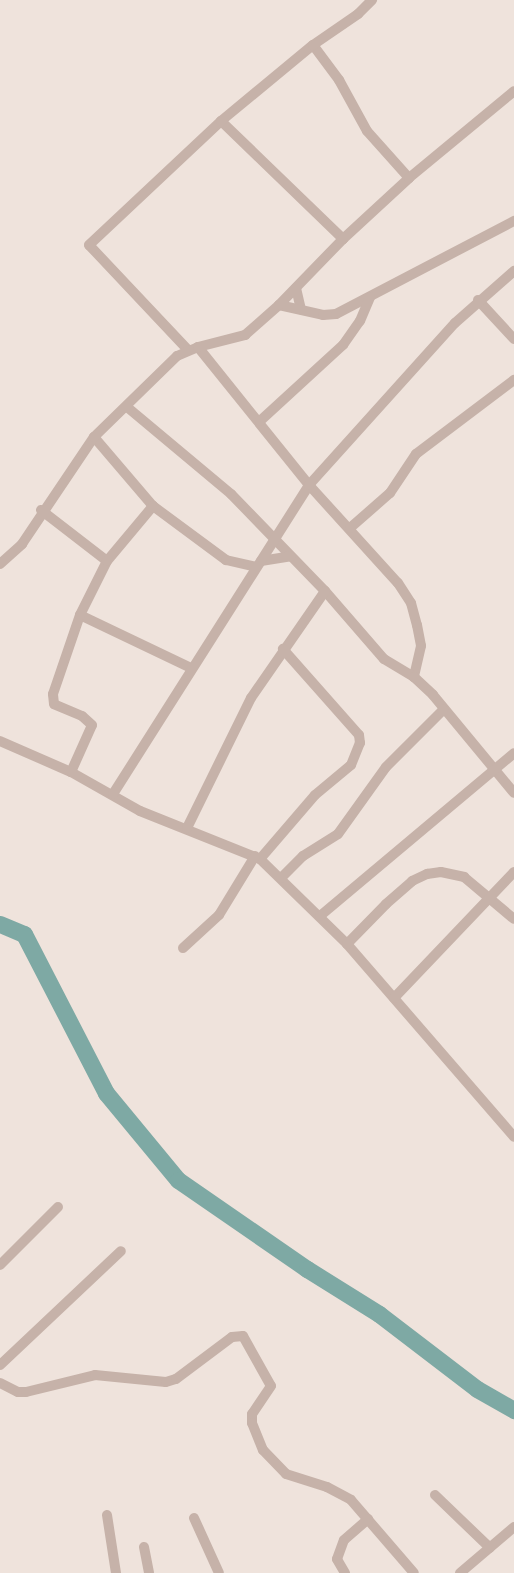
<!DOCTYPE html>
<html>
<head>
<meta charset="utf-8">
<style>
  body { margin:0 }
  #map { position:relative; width:514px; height:1573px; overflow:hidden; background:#efe3dc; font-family:"Work Sans",sans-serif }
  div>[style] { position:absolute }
  .river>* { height:17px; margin:-8.5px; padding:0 8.5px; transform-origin:8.5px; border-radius:8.5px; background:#7ea9a4 }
  .minor>* { height:10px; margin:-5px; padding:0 5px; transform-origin:5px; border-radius:5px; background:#c6b2a9 }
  span { translate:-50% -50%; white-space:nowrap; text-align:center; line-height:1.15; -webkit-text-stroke:4px #f7eee8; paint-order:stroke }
</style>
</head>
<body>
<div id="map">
  <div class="river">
    <div style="left:0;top:924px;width:26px;rotate:23deg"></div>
    <div style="left:24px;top:934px;width:179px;rotate:62.7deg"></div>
    <div style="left:106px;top:1093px;width:113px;rotate:50.4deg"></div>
    <div style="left:178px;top:1180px;width:157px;rotate:34.6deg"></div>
    <div style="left:307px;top:1269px;width:85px;rotate:32deg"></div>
    <div style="left:379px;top:1314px;width:123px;rotate:37.4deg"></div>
    <div style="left:477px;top:1389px;width:43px;rotate:29.6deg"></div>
  </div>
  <div class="minor">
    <div style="left:313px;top:45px;width:44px;rotate:53.4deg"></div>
    <div style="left:339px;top:80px;width:58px;rotate:61.2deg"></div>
    <div style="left:367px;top:131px;width:63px;rotate:48.2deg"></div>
    <div style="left:221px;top:121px;width:170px;rotate:44deg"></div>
    <div style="left:296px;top:288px;width:22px;rotate:77deg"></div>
    <div style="left:478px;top:300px;width:53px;rotate:47.3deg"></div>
    <div style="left:279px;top:305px;width:45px;rotate:12.8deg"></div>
    <div style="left:323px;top:315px;width:13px;rotate:-4deg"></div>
    <div style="left:336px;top:314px;width:201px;rotate:-27.6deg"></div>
    <div style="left:198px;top:347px;width:177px;rotate:51.2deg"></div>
    <div style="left:309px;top:485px;width:132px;rotate:47.8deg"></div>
    <div style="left:398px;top:583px;width:24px;rotate:57deg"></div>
    <div style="left:411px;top:603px;width:23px;rotate:75deg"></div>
    <div style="left:417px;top:625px;width:21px;rotate:79deg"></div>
    <div style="left:421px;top:646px;width:32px;rotate:103deg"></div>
    <div style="left:188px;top:350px;width:144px;rotate:-133.3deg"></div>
    <div style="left:89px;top:245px;width:181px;rotate:-43.2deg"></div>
    <div style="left:221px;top:121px;width:119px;rotate:-39.6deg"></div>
    <div style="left:313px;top:45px;width:55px;rotate:-34.6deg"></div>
    <div style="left:358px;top:14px;width:20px;rotate:-45deg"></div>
    <div style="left:127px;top:407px;width:136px;rotate:39.9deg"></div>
    <div style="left:231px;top:494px;width:135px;rotate:45.9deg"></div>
    <div style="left:325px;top:591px;width:90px;rotate:49.1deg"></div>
    <div style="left:384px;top:659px;width:35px;rotate:31deg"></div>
    <div style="left:414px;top:677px;width:26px;rotate:43deg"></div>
    <div style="left:433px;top:695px;width:127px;rotate:50.4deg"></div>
    <div style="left:260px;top:421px;width:113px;rotate:-42.5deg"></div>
    <div style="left:343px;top:345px;width:29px;rotate:-55deg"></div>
    <div style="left:360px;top:321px;width:26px;rotate:-67deg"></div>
    <div style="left:94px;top:437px;width:91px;rotate:49.5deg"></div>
    <div style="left:153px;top:506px;width:91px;rotate:36.5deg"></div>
    <div style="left:226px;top:560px;width:31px;rotate:13deg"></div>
    <div style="left:41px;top:510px;width:83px;rotate:37.7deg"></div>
    <div style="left:350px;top:528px;width:53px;rotate:-41.2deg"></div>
    <div style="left:390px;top:493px;width:47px;rotate:-56.3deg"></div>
    <div style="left:416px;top:454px;width:123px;rotate:-37.1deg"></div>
    <div style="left:261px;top:561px;width:30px;rotate:-9deg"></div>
    <div style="left:0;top:564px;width:30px;rotate:-42deg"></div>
    <div style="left:22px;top:544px;width:129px;rotate:-56.1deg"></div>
    <div style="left:94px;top:437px;width:116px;rotate:-44.3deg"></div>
    <div style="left:177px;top:356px;width:23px;rotate:-23deg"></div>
    <div style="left:198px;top:347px;width:49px;rotate:-14.3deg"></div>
    <div style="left:245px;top:335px;width:45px;rotate:-41.4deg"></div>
    <div style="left:279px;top:305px;width:92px;rotate:-45.9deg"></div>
    <div style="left:343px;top:239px;width:90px;rotate:-42.7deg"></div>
    <div style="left:409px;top:178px;width:136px;rotate:-39.6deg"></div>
    <div style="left:80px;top:615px;width:123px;rotate:25.5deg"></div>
    <div style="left:0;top:741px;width:77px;rotate:23.6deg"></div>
    <div style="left:71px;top:772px;width:79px;rotate:29.5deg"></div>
    <div style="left:140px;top:811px;width:129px;rotate:21.8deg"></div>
    <div style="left:260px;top:859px;width:122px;rotate:44.3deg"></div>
    <div style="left:347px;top:944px;width:255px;rotate:49.1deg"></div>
    <div style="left:71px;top:772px;width:51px;rotate:-65.9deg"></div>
    <div style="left:92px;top:725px;width:13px;rotate:-138deg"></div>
    <div style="left:82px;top:716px;width:30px;rotate:-157deg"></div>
    <div style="left:54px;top:704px;width:10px;rotate:-96deg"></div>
    <div style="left:53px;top:694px;width:83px;rotate:-71.1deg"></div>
    <div style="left:80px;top:615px;width:60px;rotate:-63.4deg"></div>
    <div style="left:107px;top:561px;width:72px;rotate:-50.1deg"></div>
    <div style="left:113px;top:794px;width:366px;rotate:-57.6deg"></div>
    <div style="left:309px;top:485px;width:218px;rotate:-48deg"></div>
    <div style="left:455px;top:323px;width:79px;rotate:-41.4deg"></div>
    <div style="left:187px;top:828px;width:145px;rotate:-63.8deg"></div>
    <div style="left:251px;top:698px;width:130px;rotate:-55.3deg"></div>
    <div style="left:260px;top:859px;width:84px;rotate:-49.3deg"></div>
    <div style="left:315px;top:795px;width:47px;rotate:-39.8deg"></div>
    <div style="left:351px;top:765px;width:24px;rotate:-68deg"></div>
    <div style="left:360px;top:743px;width:8px;rotate:-97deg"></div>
    <div style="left:359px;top:735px;width:115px;rotate:-131.5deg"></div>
    <div style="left:281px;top:878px;width:31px;rotate:-45deg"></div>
    <div style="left:303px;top:856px;width:41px;rotate:-32.2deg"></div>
    <div style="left:338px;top:834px;width:82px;rotate:-54.4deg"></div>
    <div style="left:386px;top:767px;width:81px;rotate:-45deg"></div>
    <div style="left:320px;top:916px;width:253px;rotate:-40deg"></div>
    <div style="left:347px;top:944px;width:56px;rotate:-45.7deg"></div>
    <div style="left:386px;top:904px;width:35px;rotate:-41deg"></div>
    <div style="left:412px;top:881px;width:17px;rotate:-25deg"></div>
    <div style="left:427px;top:874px;width:14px;rotate:-8deg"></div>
    <div style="left:441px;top:872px;width:24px;rotate:12deg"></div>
    <div style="left:464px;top:877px;width:65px;rotate:40deg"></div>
    <div style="left:183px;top:948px;width:49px;rotate:-42.5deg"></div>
    <div style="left:219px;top:915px;width:69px;rotate:-58.6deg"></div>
    <div style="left:394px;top:998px;width:174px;rotate:-46.4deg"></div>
    <div style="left:0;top:1265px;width:82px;rotate:-45deg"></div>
    <div style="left:0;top:1365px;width:166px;rotate:-43.3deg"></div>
    <div style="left:0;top:1383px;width:20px;rotate:27deg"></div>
    <div style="left:18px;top:1392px;width:8px"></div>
    <div style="left:26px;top:1392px;width:71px;rotate:-13.8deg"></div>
    <div style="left:95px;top:1375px;width:71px;rotate:5.6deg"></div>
    <div style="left:166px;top:1382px;width:10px;rotate:-17deg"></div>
    <div style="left:176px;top:1379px;width:70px;rotate:-36.9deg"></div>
    <div style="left:232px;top:1337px;width:11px;rotate:-5deg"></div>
    <div style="left:243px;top:1336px;width:57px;rotate:60.8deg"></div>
    <div style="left:271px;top:1386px;width:34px;rotate:124deg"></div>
    <div style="left:252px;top:1414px;width:9px;rotate:90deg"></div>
    <div style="left:252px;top:1423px;width:29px;rotate:68deg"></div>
    <div style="left:263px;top:1450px;width:33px;rotate:46deg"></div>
    <div style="left:286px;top:1474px;width:43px;rotate:17.6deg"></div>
    <div style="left:327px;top:1487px;width:27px;rotate:28deg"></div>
    <div style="left:351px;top:1500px;width:96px;rotate:49.2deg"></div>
    <div style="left:435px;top:1495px;width:76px;rotate:43.9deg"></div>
    <div style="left:107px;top:1515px;width:59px;rotate:81.2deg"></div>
    <div style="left:194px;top:1518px;width:60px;rotate:65.6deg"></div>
    <div style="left:144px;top:1547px;width:26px;rotate:79deg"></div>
    <div style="left:345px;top:1573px;width:16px;rotate:-120deg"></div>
    <div style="left:337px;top:1559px;width:20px;rotate:-70deg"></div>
    <div style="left:344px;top:1540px;width:32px;rotate:-41deg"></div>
    <div style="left:460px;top:1573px;width:71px;rotate:-40.4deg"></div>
  </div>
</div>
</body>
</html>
